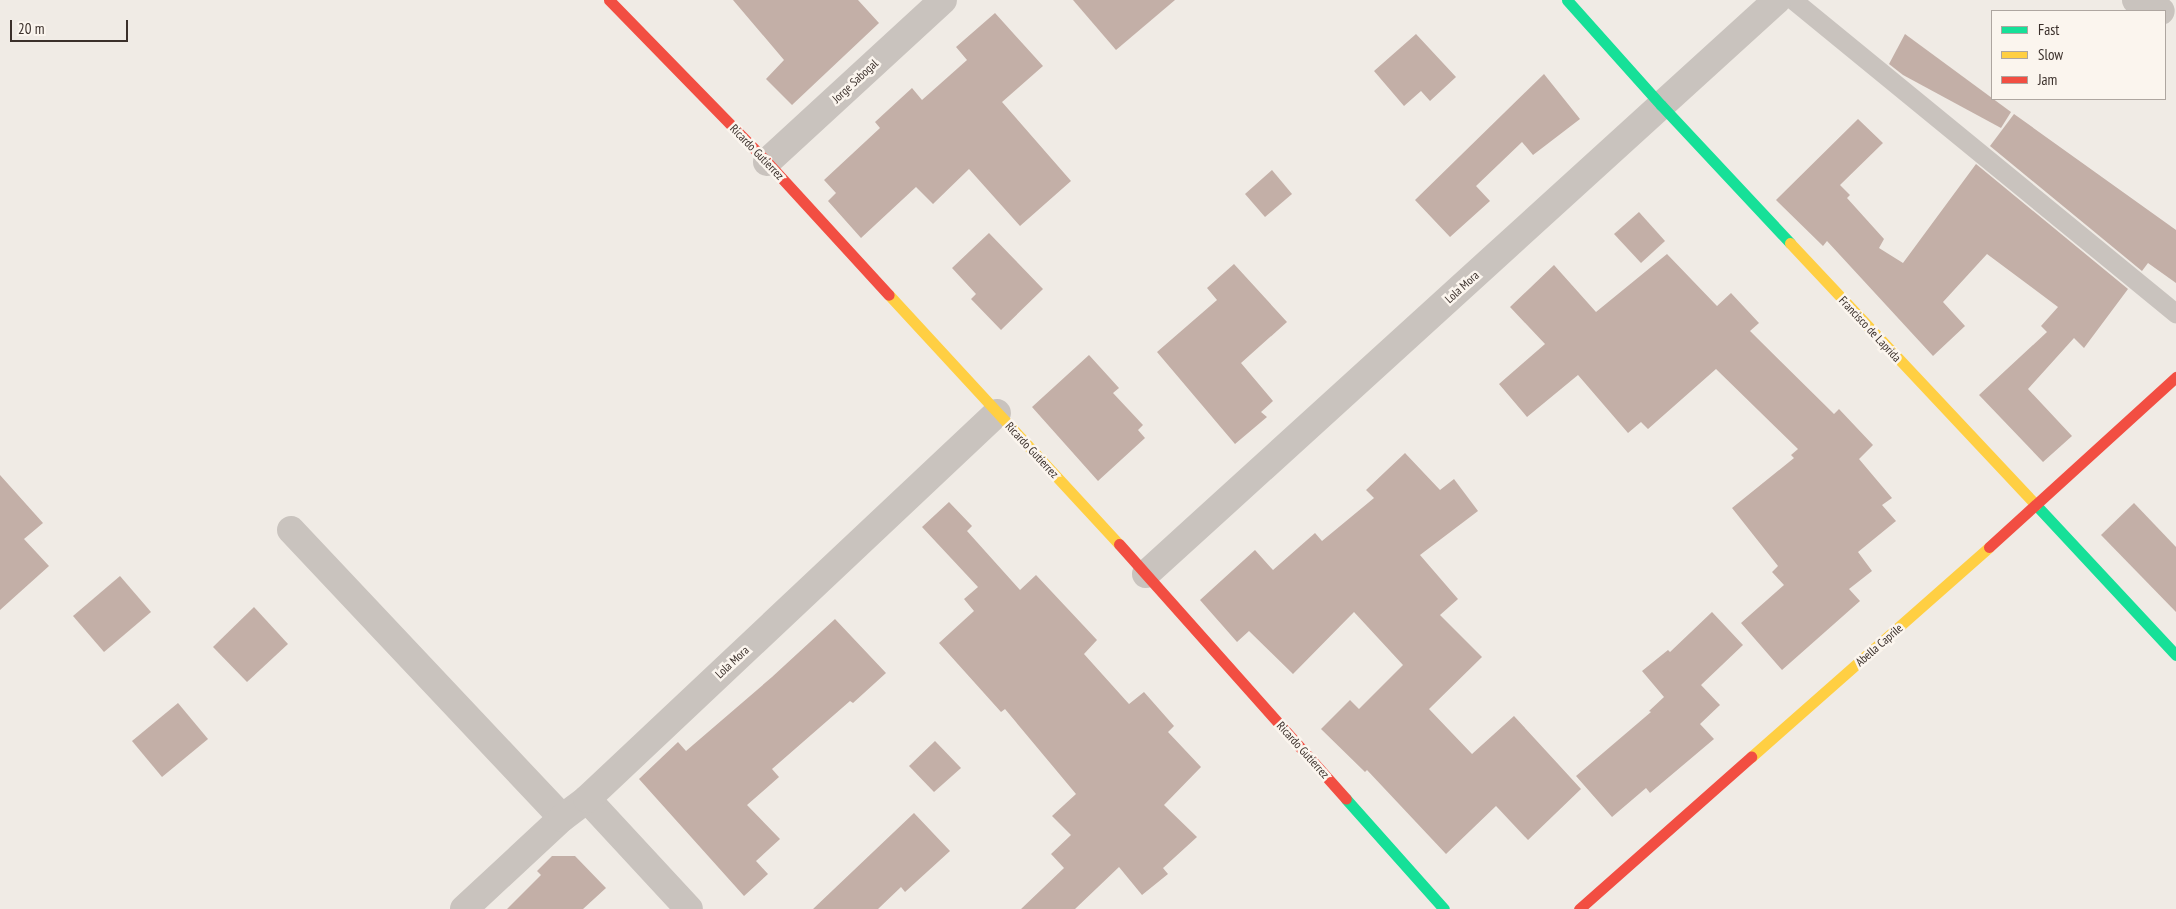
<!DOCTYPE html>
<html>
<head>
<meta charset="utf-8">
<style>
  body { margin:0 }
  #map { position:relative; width:2176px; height:909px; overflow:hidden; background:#f0ebe5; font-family:"PT Sans Narrow",sans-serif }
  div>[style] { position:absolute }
  .building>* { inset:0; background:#c3afa7 }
  .lane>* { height:19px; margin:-9.5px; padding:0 9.5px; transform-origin:9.5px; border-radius:9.5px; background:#c9c3be }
  .street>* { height:28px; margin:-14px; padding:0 14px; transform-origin:14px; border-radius:14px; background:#c9c3be }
  .fast>* { height:11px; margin:-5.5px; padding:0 5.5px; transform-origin:5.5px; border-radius:5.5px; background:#16e098 }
  .slow>* { height:11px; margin:-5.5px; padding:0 5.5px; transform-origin:5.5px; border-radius:5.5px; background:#ffcf43 }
  .jam>* { height:11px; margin:-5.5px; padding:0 5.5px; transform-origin:5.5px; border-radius:5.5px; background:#f24e42 }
  span { translate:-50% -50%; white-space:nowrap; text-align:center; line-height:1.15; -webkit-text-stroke:5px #fbf5ee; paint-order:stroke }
  .street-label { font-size:12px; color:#3b302b }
  .legend { position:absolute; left:1991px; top:10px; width:175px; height:90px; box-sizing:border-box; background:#fbf5ee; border:1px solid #aea6a0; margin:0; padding:6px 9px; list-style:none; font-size:15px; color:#3b302b }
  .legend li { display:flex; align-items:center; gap:10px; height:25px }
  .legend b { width:25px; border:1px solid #aea6a0 }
  .scale { position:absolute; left:10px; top:20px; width:118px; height:22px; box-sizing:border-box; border:2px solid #3b302b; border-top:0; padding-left:6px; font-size:15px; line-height:18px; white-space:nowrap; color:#3b302b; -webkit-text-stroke:4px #fbf5ee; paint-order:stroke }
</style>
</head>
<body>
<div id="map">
  <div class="building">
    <div style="clip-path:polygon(733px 0,858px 0,879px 23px,792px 105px,766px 79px,784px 60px)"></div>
    <div style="clip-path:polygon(1073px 0,1175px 0,1116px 50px)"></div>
    <div style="clip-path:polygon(995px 13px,1043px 66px,1002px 102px,1071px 181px,1020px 226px,969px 169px,933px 204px,916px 187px,861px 238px,828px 201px,836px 193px,824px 180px,880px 128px,875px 122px,912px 88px,922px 100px,967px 60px,956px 47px)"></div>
    <div style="clip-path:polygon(1416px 34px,1456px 77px,1430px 101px,1421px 91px,1404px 106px,1374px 71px)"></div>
    <div style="clip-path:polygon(1905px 34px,2011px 112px,2001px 128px,1903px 75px,1889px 64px)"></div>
    <div style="clip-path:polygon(1544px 74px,1580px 119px,1533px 155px,1522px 142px,1476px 186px,1490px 201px,1450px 237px,1415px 200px)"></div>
    <div style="clip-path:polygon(2014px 114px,2176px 230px,2176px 283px,2148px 263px,2142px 271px,1990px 146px)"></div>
    <div style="clip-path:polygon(1858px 119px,1883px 143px,1840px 185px,1850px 195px,1847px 198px,1884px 239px,1879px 248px,1903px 263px,1976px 164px,2128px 289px,2084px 348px,2074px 338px,2028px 389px,2072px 436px,2043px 462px,1979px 395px,2047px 332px,2041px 326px,2058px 307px,1987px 254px,1943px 302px,1965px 326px,1933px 356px,1827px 241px,1823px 246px,1776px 200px)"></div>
    <div style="clip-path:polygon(1272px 170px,1292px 194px,1265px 217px,1245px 194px)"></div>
    <div style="clip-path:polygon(1639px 212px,1665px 241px,1641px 263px,1614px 234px)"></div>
    <div style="clip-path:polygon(989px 233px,1043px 289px,1001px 330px,971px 299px,976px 294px,952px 268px)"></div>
    <div style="clip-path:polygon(1667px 254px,1717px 306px,1731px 293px,1759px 323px,1750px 331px,1834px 414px,1839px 409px,1873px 445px,1859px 459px,1892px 498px,1882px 505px,1896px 521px,1858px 552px,1872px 571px,1849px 589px,1860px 601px,1782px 670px,1741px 623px,1784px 585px,1772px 572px,1778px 566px,1732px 508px,1794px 458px,1791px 455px,1798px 449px,1716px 369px,1648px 429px,1641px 422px,1628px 433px,1578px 375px,1527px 417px,1499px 384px,1545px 344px,1510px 307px,1554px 265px,1596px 312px)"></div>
    <div style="clip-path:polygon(1234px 264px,1287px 322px,1241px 363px,1273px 401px,1261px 412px,1267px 417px,1235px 444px,1157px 352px,1217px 300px,1207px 288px)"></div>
    <div style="clip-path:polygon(1089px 355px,1119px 388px,1113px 393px,1143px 425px,1138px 430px,1145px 438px,1098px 481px,1032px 407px)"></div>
    <div style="clip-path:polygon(1405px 453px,1440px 490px,1454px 479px,1478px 511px,1420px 555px,1458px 599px,1440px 615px,1482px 657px,1429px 709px,1472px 754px,1514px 716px,1581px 789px,1528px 840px,1496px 806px,1446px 854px,1367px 770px,1365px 772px,1321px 729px,1350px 700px,1359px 709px,1403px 665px,1354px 612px,1293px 674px,1249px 631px,1237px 642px,1200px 600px,1255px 550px,1273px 570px,1315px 533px,1322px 541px,1374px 498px,1366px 490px)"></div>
    <div style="clip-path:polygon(0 475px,43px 523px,24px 539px,49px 566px,0 610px)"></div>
    <div style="clip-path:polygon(949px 502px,972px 526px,967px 531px,1020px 590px,1036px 575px,1097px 640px,1084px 654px,1129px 704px,1144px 692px,1174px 726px,1168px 732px,1201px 767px,1164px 805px,1197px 837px,1163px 868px,1168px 874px,1142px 895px,1119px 867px,1075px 909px,1021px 909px,1064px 868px,1051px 854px,1071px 835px,1052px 816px,1076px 794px,1005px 709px,1001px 712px,939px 643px,974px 611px,964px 599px,978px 587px,922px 527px)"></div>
    <div style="clip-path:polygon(2134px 503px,2176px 547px,2176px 612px,2101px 535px)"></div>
    <div style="clip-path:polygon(120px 576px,151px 612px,104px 652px,73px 616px)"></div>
    <div style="clip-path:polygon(254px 607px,288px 644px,247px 682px,213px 647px)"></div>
    <div style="clip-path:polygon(1712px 612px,1743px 645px,1701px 685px,1720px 705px,1700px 724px,1714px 739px,1650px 793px,1646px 788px,1612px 817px,1576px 776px,1651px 712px,1649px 711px,1664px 697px,1642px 671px,1668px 650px,1670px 652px)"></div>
    <div style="clip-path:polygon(835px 619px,886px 673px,853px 703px,850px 701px,772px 769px,779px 777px,747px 805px,780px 839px,756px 861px,768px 874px,744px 896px,639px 779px,678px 742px,686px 751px,772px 677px)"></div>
    <div style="clip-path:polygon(178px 703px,208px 739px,162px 777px,132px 741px)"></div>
    <div style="clip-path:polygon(935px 741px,961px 768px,934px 792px,909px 766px)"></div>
    <div style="clip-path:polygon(914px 813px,950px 851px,905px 892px,901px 887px,878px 909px,813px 909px)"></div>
    <div style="clip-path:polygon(552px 856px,575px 856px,606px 888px,583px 909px,507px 909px,541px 875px,537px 871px)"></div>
  </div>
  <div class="lane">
    <div style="left:1793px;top:0;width:495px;rotate:39.3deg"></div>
  </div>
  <div class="street">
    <div style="left:2136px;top:0;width:27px;rotate:24deg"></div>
    <div style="left:767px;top:162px;width:239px;rotate:-42.6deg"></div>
    <div style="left:291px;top:530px;width:395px;rotate:46.7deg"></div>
    <div style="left:1146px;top:574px;width:853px;rotate:-42.29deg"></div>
    <div style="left:587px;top:799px;width:150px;rotate:47.2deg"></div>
    <div style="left:464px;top:909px;width:134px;rotate:-42.9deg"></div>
    <div style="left:562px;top:818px;width:31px;rotate:-37deg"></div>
    <div style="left:587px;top:799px;width:563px;rotate:-43.27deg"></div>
  </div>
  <div class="fast">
    <div style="left:1567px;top:0;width:141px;rotate:48.2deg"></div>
    <div style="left:1661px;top:105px;width:189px;rotate:46.9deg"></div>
    <div style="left:2036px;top:505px;width:205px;rotate:47deg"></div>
    <div style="left:1346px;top:799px;width:147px;rotate:48.3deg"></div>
  </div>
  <div class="slow">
    <div style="left:1790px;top:243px;width:359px;rotate:46.8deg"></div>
    <div style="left:889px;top:295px;width:339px;rotate:47.3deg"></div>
    <div style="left:1751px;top:757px;width:317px;rotate:-41.4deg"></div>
  </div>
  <div class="jam">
    <div style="left:609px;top:0;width:226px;rotate:45.7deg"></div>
    <div style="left:767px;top:162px;width:180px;rotate:47.5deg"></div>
    <div style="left:1119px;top:544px;width:341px;rotate:48.3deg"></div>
    <div style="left:1989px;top:547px;width:253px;rotate:-42.3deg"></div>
    <div style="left:1579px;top:909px;width:230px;rotate:-41.5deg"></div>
  </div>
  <div class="street-label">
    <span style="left:855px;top:81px;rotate:-43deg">Jorge Sabogal</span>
    <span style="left:757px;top:152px;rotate:46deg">Ricardo Gutierrez</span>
    <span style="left:1462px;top:287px;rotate:-42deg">Lola Mora</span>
    <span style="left:1870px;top:329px;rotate:47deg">Francisco de Laprida</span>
    <span style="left:1032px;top:450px;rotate:47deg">Ricardo Gutierrez</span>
    <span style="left:1879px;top:645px;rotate:-41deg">Abella Caprile</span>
    <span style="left:732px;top:662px;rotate:-43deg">Lola Mora</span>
    <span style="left:1303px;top:750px;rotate:48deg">Ricardo Gutierrez</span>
  </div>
  <ul class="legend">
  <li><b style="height:6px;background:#16e098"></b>Fast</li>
  <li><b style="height:6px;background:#ffcf43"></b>Slow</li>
  <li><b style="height:6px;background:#f24e42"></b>Jam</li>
  </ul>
  <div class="scale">20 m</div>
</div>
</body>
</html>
